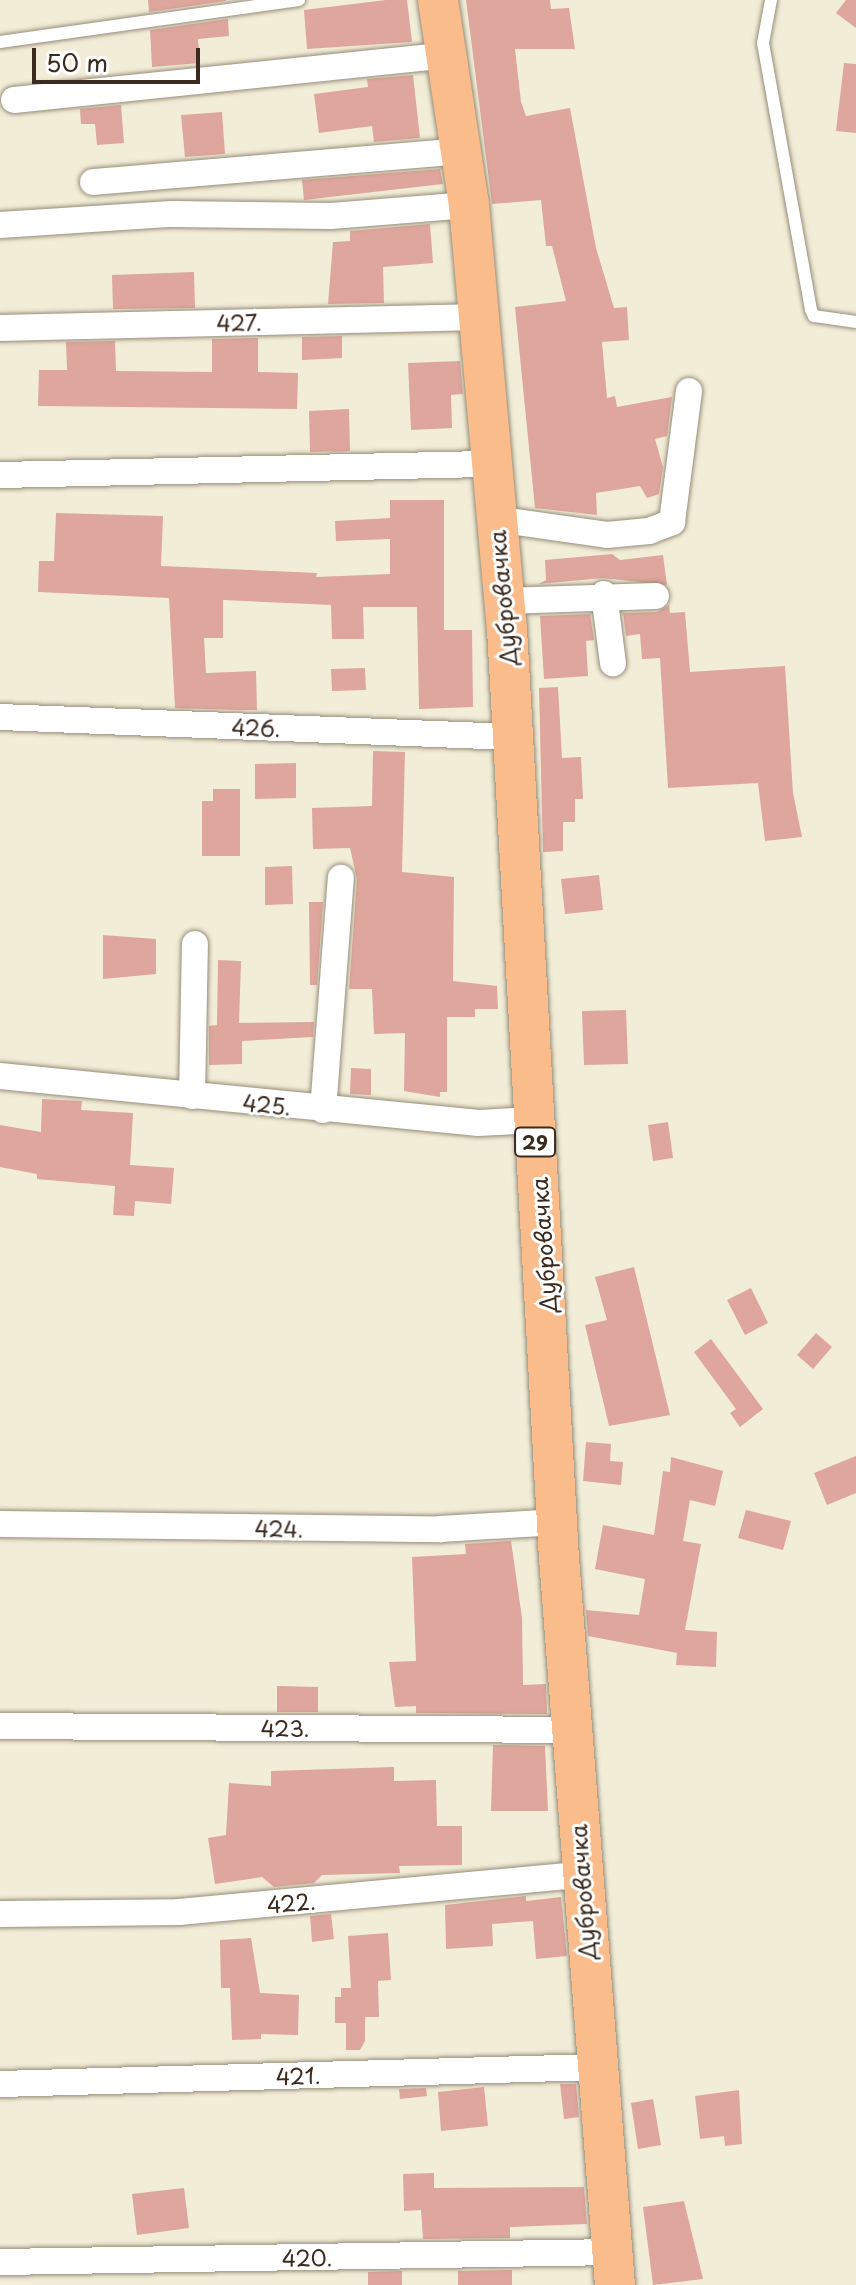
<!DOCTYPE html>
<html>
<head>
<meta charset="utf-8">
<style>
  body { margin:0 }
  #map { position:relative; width:856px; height:2285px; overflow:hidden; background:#f1edd7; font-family:"Playpen Sans",sans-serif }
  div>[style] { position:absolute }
  .building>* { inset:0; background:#dfa69d }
  .roads { filter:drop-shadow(0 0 2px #968c7a) drop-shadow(0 0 2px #968c7a) }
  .service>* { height:12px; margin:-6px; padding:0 6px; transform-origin:6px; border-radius:6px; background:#fff }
  .minor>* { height:26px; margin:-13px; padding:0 13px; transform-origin:13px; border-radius:13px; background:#fff }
  .primary>* { height:40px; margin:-20px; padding:0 20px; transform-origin:20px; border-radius:20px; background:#f9bc8a }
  span { translate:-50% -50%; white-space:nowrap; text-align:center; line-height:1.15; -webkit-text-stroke:6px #fff; paint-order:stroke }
  .shield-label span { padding:2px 6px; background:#fff; border:2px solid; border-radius:6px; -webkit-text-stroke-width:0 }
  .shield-label { font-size:20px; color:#3b2a1e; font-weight:700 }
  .street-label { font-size:22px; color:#3b2a1e }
  .scale { position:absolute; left:32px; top:48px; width:168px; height:36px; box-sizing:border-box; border:4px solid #3b2a1e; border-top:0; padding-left:10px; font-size:24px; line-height:28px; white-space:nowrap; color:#3b2a1e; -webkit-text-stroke:6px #fff; paint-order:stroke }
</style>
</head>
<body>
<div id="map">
  <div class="building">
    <div style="clip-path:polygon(148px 0,226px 0,226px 1px,149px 12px)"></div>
    <div style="clip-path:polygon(386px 0,407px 0,412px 42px,307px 49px,304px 10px)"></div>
    <div style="clip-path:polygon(466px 0,550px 0,551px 9px,569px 8px,575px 49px,515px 49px,521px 102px,526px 116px,570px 108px,596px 248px,614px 308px,627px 307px,629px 340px,602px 342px,607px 398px,615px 396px,617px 407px,672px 397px,667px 436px,655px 439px,663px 467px,659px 494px,647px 498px,640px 486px,596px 493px,597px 515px,535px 508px,515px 307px,566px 301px,552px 246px,546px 246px,541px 200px,492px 204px)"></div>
    <div style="clip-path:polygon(846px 0,856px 0,856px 28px,836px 13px)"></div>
    <div style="clip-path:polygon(228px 19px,229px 36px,198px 39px,200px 63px,152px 67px,150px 30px)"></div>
    <div style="clip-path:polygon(844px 63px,856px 64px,856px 133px,836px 131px)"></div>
    <div style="clip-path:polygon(413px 75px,420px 138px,374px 142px,372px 126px,319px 133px,314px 94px,368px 87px,367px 79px)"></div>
    <div style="clip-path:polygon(121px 105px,124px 143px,97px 145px,95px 124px,81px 124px,80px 109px)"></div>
    <div style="clip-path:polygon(222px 112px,225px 154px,185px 157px,181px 115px)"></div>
    <div style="clip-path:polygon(440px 169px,443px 184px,304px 200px,302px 180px)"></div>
    <div style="clip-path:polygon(430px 224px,433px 263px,383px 267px,384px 303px,328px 304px,333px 242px,350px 241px,350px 231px)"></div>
    <div style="clip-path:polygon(194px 272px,195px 308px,113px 309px,112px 275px)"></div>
    <div style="clip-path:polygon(342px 336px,342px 358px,302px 360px,302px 337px)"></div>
    <div style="clip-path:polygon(258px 338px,258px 372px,298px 373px,297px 409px,38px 406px,39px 370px,67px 370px,66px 342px,115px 341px,116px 371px,212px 372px,212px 339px)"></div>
    <div style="clip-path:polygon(460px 361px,463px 394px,451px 395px,452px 428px,411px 430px,408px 363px)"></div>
    <div style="clip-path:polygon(349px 409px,350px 451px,310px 452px,309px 411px)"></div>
    <div style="clip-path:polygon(390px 500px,444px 500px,444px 630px,472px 630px,473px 707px,419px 709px,417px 607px,363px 607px,364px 639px,332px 639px,331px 605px,223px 600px,223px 638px,204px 638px,206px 673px,256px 671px,257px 710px,241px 710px,175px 708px,169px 598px,38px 592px,39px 561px,54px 561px,56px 513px,163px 516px,161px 566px,317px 573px,316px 577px,390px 574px,390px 539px,336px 541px,335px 521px,390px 518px)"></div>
    <div style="clip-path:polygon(612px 554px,620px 560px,663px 555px,667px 585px,603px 578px,539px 584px,546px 580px,545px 560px)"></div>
    <div style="clip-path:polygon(669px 605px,670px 613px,685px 612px,690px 672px,785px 666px,793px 793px,802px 837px,765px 841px,758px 783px,668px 788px,660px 658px,642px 659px,640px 634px,626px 636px,623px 613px,657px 612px)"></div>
    <div style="clip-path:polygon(590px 614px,594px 640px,586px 641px,588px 676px,544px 679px,540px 616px)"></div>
    <div style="clip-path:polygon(365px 668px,366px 690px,332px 691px,331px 669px)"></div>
    <div style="clip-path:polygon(558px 687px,562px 758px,581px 757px,583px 799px,575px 799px,575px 822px,563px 822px,563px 851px,543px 852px,539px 688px)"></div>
    <div style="clip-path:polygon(373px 751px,405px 752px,402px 872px,454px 877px,453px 981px,497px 986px,498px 1009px,475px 1009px,475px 1017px,447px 1017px,447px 1092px,440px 1092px,440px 1097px,404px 1091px,405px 1033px,374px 1034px,372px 989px,349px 989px,357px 879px,350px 848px,313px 849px,312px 808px,372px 806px)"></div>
    <div style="clip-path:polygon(296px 763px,296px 798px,255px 799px,255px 764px)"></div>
    <div style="clip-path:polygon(213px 789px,240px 789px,240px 856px,202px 856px,202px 801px,213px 801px)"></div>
    <div style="clip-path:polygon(292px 866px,293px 904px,265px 905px,265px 867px)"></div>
    <div style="clip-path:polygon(599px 875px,603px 910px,565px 914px,561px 879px)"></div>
    <div style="clip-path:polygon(309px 902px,323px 902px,317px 985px,310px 985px)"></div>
    <div style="clip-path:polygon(103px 935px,156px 939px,156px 974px,103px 979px)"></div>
    <div style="clip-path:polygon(218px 960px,241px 961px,239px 1023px,314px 1022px,313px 1037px,242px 1041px,242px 1064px,209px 1065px,209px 1026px,217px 1025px)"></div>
    <div style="clip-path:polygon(626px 1010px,628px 1064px,584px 1065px,582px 1011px)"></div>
    <div style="clip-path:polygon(351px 1068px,371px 1069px,371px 1095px,350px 1094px)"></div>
    <div style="clip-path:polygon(42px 1099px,82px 1101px,81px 1110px,133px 1113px,130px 1165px,174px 1168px,171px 1204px,135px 1201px,134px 1216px,113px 1215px,115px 1186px,37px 1179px,37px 1174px,0 1167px,0 1125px,41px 1132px)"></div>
    <div style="clip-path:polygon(668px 1122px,673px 1158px,653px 1161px,648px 1125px)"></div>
    <div style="clip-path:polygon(634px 1267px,670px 1415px,609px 1426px,585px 1325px,607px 1320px,595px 1277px)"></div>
    <div style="clip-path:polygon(751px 1288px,768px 1323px,745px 1335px,727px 1300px)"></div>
    <div style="clip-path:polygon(816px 1333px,832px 1347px,813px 1369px,797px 1355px)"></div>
    <div style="clip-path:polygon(711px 1339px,763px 1409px,740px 1427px,730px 1413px,736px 1409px,694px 1352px)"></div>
    <div style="clip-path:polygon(586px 1442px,611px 1444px,610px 1461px,623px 1462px,621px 1485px,583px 1481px)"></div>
    <div style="clip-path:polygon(856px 1456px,856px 1493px,827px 1505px,814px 1473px)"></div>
    <div style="clip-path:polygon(671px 1457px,723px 1471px,715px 1506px,690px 1500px,683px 1541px,701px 1544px,685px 1630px,717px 1632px,716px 1667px,676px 1665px,677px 1653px,588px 1636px,586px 1610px,639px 1615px,645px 1579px,595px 1569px,603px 1525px,654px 1535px,663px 1471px,670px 1472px)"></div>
    <div style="clip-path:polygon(746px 1510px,791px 1521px,783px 1550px,738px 1538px)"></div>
    <div style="clip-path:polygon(511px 1541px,522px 1618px,523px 1685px,546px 1684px,547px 1714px,416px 1713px,416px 1706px,395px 1707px,389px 1662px,416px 1661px,412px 1557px,466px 1554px,465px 1544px)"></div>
    <div style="clip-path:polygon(277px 1686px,318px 1687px,318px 1712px,277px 1712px)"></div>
    <div style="clip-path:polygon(493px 1745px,545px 1746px,548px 1811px,491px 1811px)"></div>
    <div style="clip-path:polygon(394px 1767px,394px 1781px,436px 1780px,437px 1826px,462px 1826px,462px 1865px,399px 1866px,400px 1873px,322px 1875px,314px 1883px,274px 1887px,262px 1877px,215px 1884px,208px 1838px,226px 1835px,229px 1783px,271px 1786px,271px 1771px)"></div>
    <div style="clip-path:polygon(526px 1896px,526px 1901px,561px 1897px,567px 1956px,536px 1959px,533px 1921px,492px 1924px,493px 1946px,446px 1949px,445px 1905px)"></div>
    <div style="clip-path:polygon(331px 1914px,334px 1939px,312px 1942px,310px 1916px)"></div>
    <div style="clip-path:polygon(388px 1933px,391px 1980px,378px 1981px,379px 2017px,365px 2017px,365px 2041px,360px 2050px,346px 2050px,346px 2023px,335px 2023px,335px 1997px,341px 1997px,341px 1988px,351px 1988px,348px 1936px)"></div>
    <div style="clip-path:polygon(251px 1938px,260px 1993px,299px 1995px,298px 2035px,261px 2034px,261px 2039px,232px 2040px,230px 1988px,221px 1988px,220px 1940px)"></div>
    <div style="clip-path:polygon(560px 2084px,576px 2084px,579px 2117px,564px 2119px)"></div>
    <div style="clip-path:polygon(484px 2087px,488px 2126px,441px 2131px,438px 2092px)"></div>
    <div style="clip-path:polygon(426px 2088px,427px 2096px,400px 2099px,399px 2089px)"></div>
    <div style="clip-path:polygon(739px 2090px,742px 2144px,725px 2146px,724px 2136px,700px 2139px,695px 2096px)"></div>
    <div style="clip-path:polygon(653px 2099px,661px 2145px,638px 2149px,631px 2103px)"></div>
    <div style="clip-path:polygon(434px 2173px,434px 2188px,584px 2187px,587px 2224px,510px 2227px,510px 2238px,423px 2239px,421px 2210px,404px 2211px,403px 2174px)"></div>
    <div style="clip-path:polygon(184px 2188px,189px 2228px,137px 2235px,132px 2194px)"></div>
    <div style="clip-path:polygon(684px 2201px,703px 2279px,653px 2285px,643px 2207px)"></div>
    <div style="clip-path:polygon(512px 2270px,512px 2285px,458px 2285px,458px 2271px)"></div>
    <div style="clip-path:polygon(402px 2271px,402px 2285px,368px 2285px,368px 2272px)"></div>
  </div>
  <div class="roads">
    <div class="service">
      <div style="left:771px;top:0;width:44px;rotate:100.5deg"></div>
      <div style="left:763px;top:43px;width:271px;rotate:79.8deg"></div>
      <div style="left:811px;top:310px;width:7px;rotate:63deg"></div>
      <div style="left:814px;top:316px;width:42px;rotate:8.1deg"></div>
      <div style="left:0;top:42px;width:302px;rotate:-8deg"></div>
    </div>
    <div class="minor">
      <div style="left:14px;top:100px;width:434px;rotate:-5.9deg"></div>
      <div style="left:93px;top:182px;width:370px;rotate:-4.8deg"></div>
      <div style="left:0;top:225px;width:172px;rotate:-3.7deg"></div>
      <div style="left:172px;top:214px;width:159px;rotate:0.7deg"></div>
      <div style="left:331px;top:216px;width:138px;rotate:-4.6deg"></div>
      <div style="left:0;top:328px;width:479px;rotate:-1.3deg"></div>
      <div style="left:0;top:475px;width:490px;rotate:-1.3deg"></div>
      <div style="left:495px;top:519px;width:113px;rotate:8.1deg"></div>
      <div style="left:607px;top:535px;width:42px;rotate:-5.4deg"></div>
      <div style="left:649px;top:531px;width:25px;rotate:-21deg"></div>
      <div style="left:672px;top:522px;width:132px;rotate:-82.6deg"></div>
      <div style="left:604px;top:594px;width:70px;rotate:82.6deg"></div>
      <div style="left:503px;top:601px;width:153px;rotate:-1.9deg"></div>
      <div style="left:0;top:717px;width:512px;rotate:2.24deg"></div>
      <div style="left:0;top:1076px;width:481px;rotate:5.6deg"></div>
      <div style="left:479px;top:1123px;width:55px;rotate:-3.1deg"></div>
      <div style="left:192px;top:1096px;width:152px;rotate:-88.9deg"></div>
      <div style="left:323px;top:1110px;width:233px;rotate:-85.6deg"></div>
      <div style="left:0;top:1524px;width:440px;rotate:0.7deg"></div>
      <div style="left:440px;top:1529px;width:118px;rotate:-3.4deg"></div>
      <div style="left:0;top:1726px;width:571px;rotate:0.4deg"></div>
      <div style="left:0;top:1914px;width:179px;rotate:-0.6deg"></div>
      <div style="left:179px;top:1912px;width:403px;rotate:-5.3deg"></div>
      <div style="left:0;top:2084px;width:596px;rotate:-1.63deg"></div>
      <div style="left:0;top:2262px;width:613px;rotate:-0.93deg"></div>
    </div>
    <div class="primary">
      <div style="left:438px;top:0;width:207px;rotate:81.4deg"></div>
      <div style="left:469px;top:205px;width:426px;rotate:84.9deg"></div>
      <div style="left:507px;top:629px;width:930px;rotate:86.8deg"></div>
      <div style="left:559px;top:1558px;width:729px;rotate:85.6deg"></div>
    </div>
  </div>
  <div class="shield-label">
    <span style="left:535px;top:1142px">29</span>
  </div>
  <div class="street-label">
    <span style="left:239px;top:322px;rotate:-1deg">427.</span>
    <span style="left:502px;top:598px;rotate:-95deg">Дубровачка</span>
    <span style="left:256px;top:727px;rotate:2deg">426.</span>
    <span style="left:267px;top:1104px;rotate:6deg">425.</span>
    <span style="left:543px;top:1245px;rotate:-94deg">Дубровачка</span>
    <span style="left:279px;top:1528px;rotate:1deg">424.</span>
    <span style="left:285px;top:1728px">423.</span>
    <span style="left:582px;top:1892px;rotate:-94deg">Дубровачка</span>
    <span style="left:291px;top:1902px;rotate:-5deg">422.</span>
    <span style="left:298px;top:2075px;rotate:-2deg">421.</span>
    <span style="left:307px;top:2257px;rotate:-1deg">420.</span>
  </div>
  <div class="scale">50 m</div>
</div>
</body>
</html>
